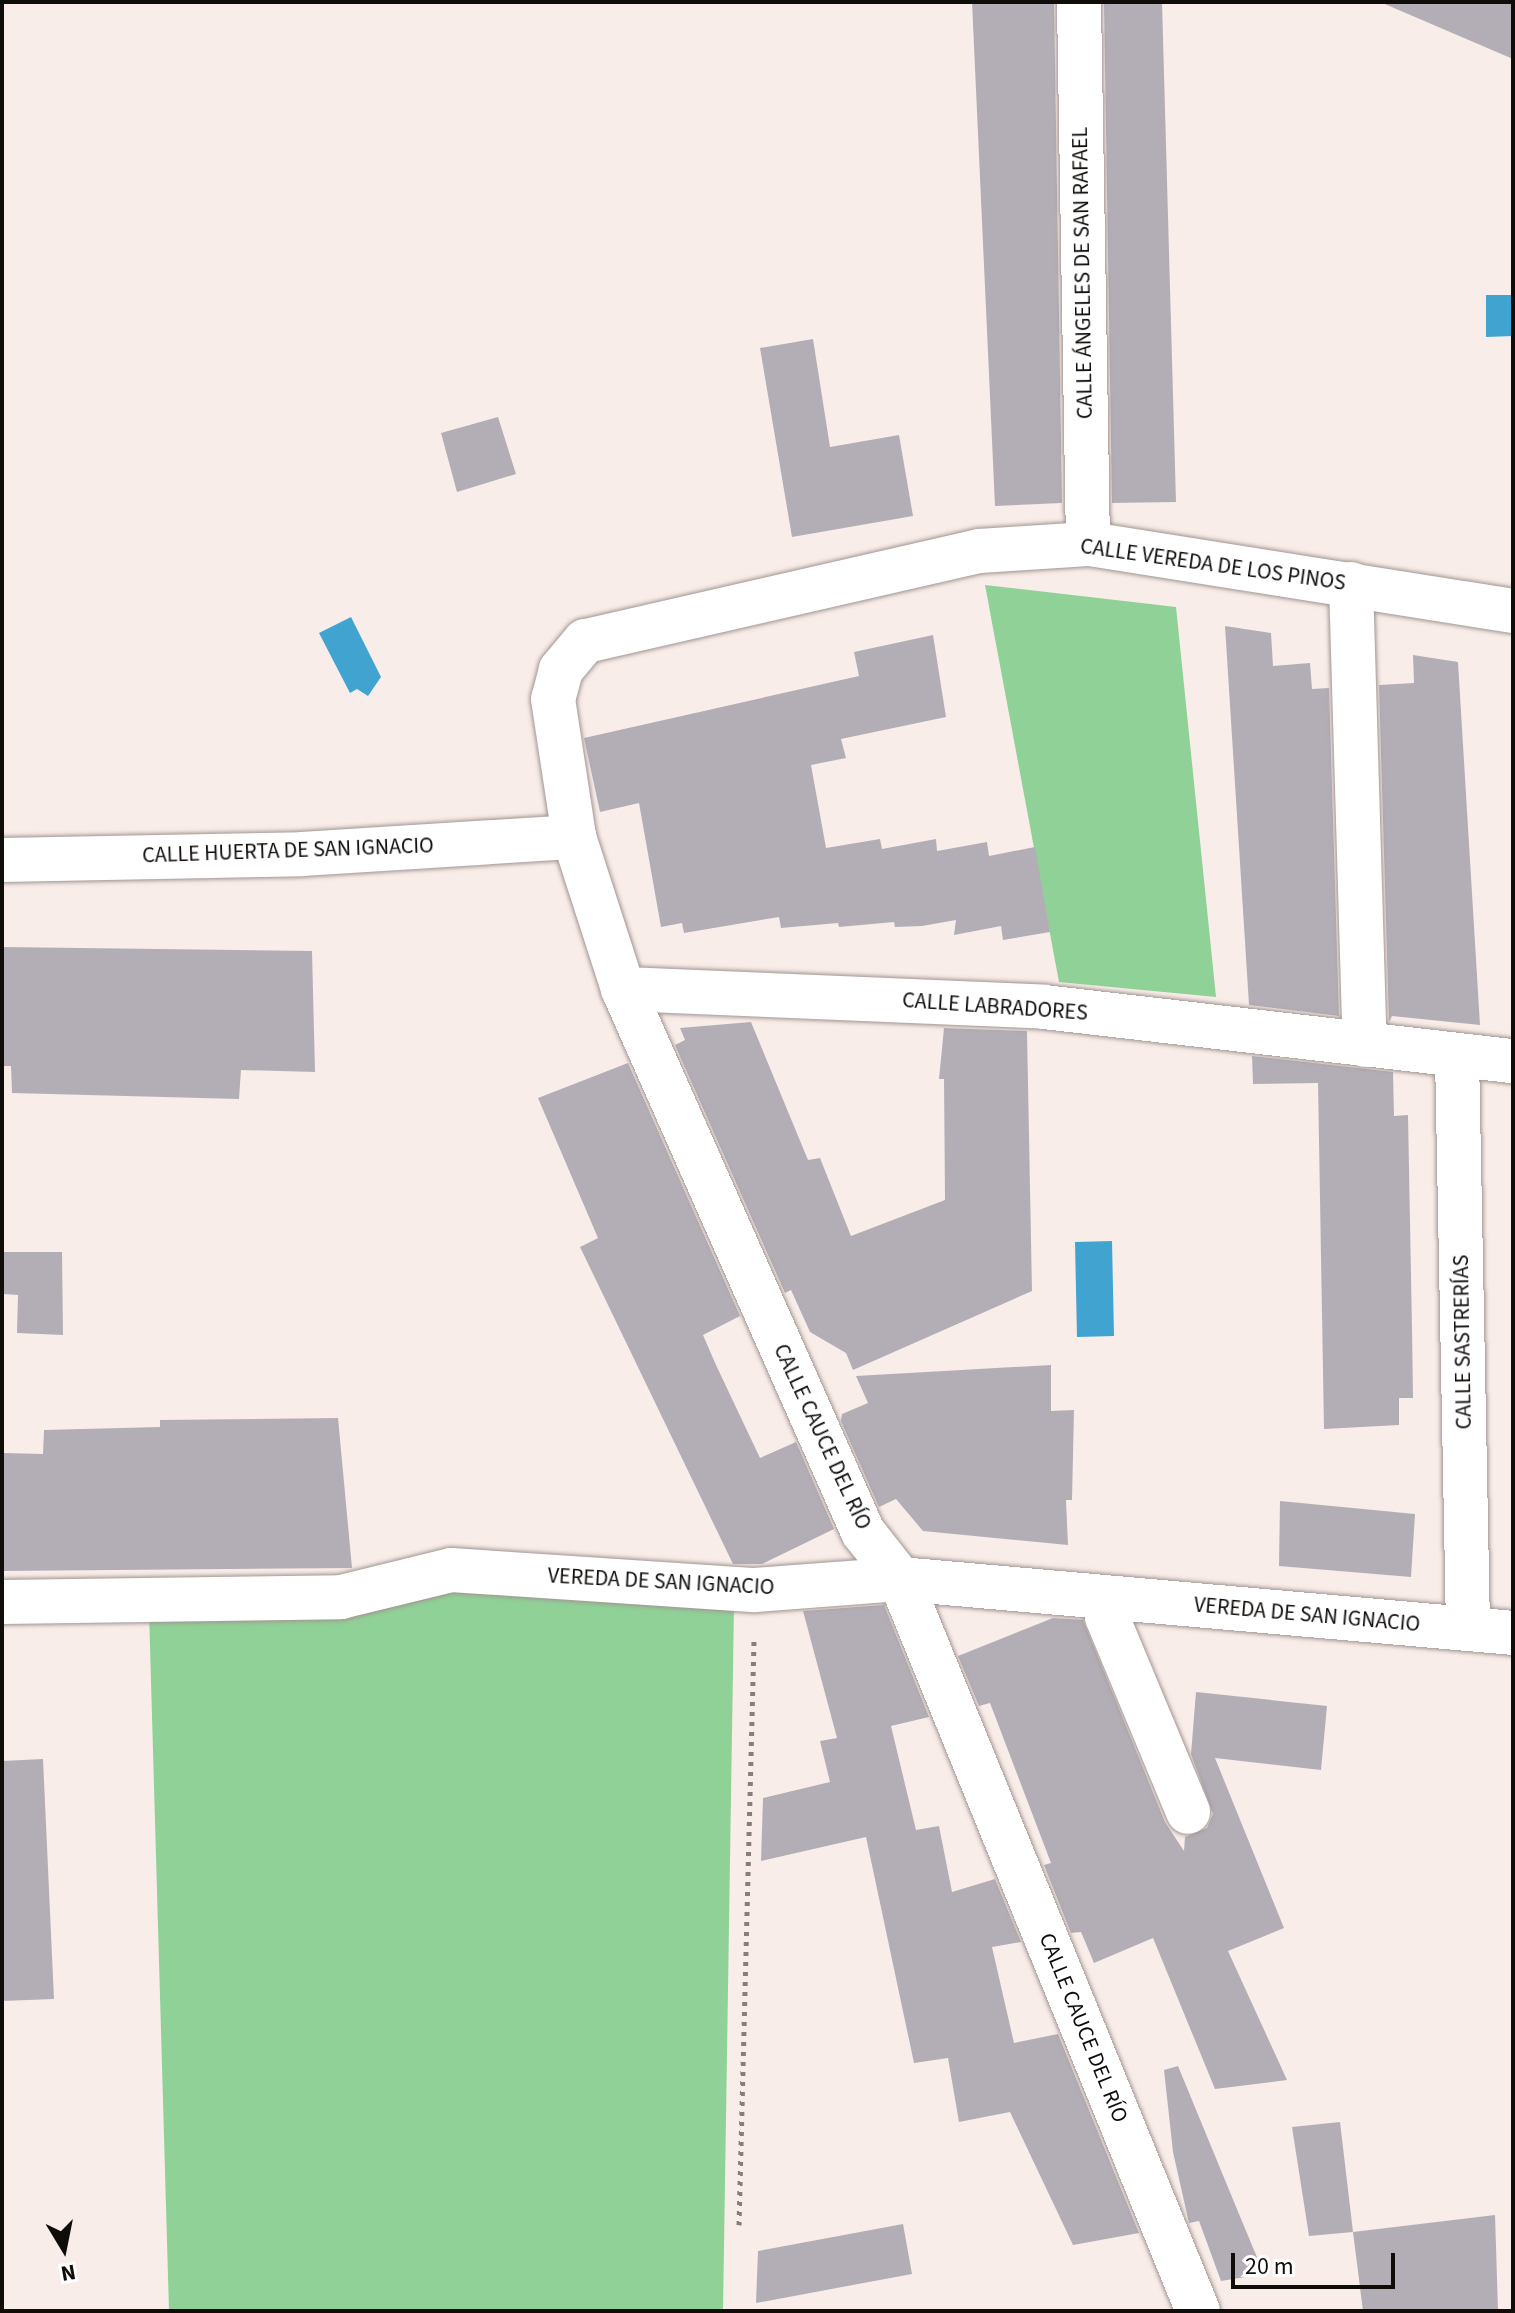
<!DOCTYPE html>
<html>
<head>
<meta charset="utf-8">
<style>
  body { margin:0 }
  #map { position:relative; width:1515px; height:2313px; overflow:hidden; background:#f9ede9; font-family:"Source Sans 3",sans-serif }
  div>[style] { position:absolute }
  .green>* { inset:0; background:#90d197 }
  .water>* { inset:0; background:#41a4d0 }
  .building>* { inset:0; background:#b3aeb6 }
  .path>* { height:5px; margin-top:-2.5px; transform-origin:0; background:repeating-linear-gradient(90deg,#867e7b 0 4px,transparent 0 10px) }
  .roads { filter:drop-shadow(0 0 2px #a09592) drop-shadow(0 0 2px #a09592) }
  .street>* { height:44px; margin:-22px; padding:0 22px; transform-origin:22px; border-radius:22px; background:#fff }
  .secondary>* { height:44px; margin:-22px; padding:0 22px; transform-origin:22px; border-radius:22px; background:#fff }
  span { translate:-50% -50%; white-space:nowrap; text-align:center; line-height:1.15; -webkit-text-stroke:6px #fff; paint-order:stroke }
  .street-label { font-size:22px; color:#0f0c0a }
  .frame { position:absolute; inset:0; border:4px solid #0f0c0a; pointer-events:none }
  .north { position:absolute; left:24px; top:2209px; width:80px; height:80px; -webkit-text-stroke:6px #fff; paint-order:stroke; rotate:170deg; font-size:22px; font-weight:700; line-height:32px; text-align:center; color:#0f0c0a }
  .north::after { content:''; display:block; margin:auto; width:28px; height:36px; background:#0f0c0a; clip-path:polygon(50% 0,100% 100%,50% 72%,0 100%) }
  .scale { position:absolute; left:1231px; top:2253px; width:164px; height:36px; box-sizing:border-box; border:4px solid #0f0c0a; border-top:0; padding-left:10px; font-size:24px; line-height:28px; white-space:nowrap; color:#0f0c0a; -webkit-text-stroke:6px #fff; paint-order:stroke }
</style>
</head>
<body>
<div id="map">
  <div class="green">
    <div style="clip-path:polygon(985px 585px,1176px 607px,1216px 997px,1059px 982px)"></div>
    <div style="clip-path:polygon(455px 1581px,734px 1604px,723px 2311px,169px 2311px,149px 1611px)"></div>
  </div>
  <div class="water">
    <div style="clip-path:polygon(1486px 295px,1513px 295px,1513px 336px,1486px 337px)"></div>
    <div style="clip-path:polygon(351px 617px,381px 677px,368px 696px,357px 689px,350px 693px,319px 633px)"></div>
    <div style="clip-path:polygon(1112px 1241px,1114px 1336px,1077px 1337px,1075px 1242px)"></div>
  </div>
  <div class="building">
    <div style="clip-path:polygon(972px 2px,1054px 2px,1062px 503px,995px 506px)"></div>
    <div style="clip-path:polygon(1104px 2px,1162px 2px,1176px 502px,1112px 503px)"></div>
    <div style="clip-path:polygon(1380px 2px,1513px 2px,1513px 59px)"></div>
    <div style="clip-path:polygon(813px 339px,830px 447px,899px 435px,913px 516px,792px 537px,760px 348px)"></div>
    <div style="clip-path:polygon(498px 417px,516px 474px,457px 492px,441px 433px)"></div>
    <div style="clip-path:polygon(1225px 626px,1271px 633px,1273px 666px,1310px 663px,1312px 689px,1329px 688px,1339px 1016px,1249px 1005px)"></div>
    <div style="clip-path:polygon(933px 635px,946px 717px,841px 739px,846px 758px,811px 765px,826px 848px,880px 839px,882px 849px,936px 839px,937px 851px,987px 842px,989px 856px,1035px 847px,1050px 932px,1003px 940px,1001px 926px,954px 935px,956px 920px,922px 926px,895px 927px,894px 922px,839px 927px,838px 923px,781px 928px,779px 917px,684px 933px,682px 923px,661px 927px,639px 803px,600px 812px,584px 738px,859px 676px,854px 652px)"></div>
    <div style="clip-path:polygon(1413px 655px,1458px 662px,1480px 1025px,1392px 1016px,1389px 1022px,1379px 685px,1414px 683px)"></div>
    <div style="clip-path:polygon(2px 947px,312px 951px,315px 1072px,241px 1070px,239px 1099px,12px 1093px,11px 1066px,2px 1066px)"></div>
    <div style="clip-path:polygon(751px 1022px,808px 1160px,820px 1158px,851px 1236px,945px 1200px,944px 1079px,939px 1079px,944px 1028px,1027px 1031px,1032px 1291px,853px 1370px,846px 1353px,810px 1332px,791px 1290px,785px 1293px,675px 1045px,685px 1040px,680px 1028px)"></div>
    <div style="clip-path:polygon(1252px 1056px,1393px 1072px,1394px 1116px,1408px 1115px,1412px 1328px,1413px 1398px,1399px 1398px,1399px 1425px,1324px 1429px,1318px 1083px,1253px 1084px)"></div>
    <div style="clip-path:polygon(628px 1063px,740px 1316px,703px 1335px,716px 1365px,760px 1458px,796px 1442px,834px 1529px,762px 1564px,733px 1564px,580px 1247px,598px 1238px,538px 1098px)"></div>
    <div style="clip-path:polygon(2px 1252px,62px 1252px,63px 1335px,17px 1333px,18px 1295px,2px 1294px)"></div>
    <div style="clip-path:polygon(1051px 1365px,1051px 1411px,1074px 1410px,1072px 1500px,1066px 1500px,1068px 1545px,923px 1531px,896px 1499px,879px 1507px,841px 1421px,842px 1414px,868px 1403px,856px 1376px)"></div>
    <div style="clip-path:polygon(338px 1418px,352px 1568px,2px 1571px,2px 1453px,43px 1454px,44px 1430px,160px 1427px,160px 1420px)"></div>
    <div style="clip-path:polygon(1280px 1501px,1415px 1514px,1411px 1577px,1279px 1566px)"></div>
    <div style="clip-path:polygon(884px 1605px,929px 1717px,891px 1726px,916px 1830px,939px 1826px,952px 1892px,995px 1879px,1021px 1942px,992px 1947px,1014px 2043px,1058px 2034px,1139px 2233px,1073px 2245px,1010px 2112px,959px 2122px,948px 2058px,914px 2063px,866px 1837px,761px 1861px,763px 1798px,830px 1782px,820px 1741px,837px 1738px,803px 1611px)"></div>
    <div style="clip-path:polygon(1053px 1618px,1083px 1620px,1165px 1822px,1184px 1851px,1185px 1837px,1207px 1828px,1213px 1814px,1191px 1754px,1196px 1692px,1327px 1706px,1321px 1770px,1215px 1758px,1284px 1928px,1228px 1951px,1287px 2080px,1215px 2089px,1153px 1938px,1094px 1963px,1081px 1932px,1071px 1933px,1044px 1865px,1051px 1863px,990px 1703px,979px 1706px,958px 1656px)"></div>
    <div style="clip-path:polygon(43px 1759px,54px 1999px,2px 2001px,2px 1761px)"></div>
    <div style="clip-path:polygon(1178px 2066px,1239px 2214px,1264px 2274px,1221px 2281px,1199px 2221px,1189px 2223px,1173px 2152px,1164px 2070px)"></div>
    <div style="clip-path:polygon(1340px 2122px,1353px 2232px,1309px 2236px,1292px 2127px)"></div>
    <div style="clip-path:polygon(1495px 2215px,1498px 2311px,1363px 2311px,1353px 2232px)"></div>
    <div style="clip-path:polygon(903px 2224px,912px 2274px,756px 2303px,758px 2251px)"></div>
  </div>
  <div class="path">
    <div style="left:739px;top:2225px;width:586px;rotate:-88.53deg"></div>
  </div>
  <div class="roads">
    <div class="street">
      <div style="left:1079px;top:2px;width:542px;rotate:89.05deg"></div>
      <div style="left:1351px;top:584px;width:461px;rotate:88.3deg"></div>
      <div style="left:623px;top:989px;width:421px;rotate:2.4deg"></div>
      <div style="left:1044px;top:1007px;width:472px;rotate:6.6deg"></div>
      <div style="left:1457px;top:1055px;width:574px;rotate:88.9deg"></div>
      <div style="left:1108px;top:1598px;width:19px;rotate:93deg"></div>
      <div style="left:1107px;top:1617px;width:211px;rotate:67.4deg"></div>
      <div style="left:2px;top:1602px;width:339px;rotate:-0.8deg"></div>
      <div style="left:341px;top:1597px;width:113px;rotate:-13.8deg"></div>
      <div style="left:451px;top:1570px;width:305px;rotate:3.8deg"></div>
      <div style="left:755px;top:1590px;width:145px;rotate:-4.3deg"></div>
      <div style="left:900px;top:1579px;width:790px;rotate:67.85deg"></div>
    </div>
    <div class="secondary">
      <div style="left:1513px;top:611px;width:430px;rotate:-171deg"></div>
      <div style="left:1088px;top:544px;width:109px;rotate:176.3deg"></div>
      <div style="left:979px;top:551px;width:404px;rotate:167.1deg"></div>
      <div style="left:585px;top:641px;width:38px;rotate:130deg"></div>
      <div style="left:561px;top:670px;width:30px;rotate:105deg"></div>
      <div style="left:553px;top:699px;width:140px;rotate:81.3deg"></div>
      <div style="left:574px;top:837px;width:160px;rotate:72.1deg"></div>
      <div style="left:623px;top:989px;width:594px;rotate:66.16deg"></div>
      <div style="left:863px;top:1532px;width:60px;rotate:51.8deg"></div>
      <div style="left:900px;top:1579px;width:615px;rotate:5.03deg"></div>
      <div style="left:2px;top:860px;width:300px;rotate:-1.1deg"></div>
      <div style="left:302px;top:854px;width:273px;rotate:-3.6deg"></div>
    </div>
  </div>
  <div class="street-label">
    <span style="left:1083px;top:273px;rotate:-91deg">CALLE ÁNGELES DE SAN RAFAEL</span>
    <span style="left:1213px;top:565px;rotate:8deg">CALLE VEREDA DE LOS PINOS</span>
    <span style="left:288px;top:851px;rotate:-2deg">CALLE HUERTA DE SAN IGNACIO</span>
    <span style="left:995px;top:1007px;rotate:4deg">CALLE LABRADORES</span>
    <span style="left:1463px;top:1342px;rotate:-91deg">CALLE SASTRERÍAS</span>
    <span style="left:822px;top:1437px;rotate:65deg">CALLE CAUCE DEL RÍO</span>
    <span style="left:661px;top:1582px;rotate:3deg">VEREDA DE SAN IGNACIO</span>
    <span style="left:1307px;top:1615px;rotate:5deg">VEREDA DE SAN IGNACIO</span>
    <span style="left:1083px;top:2028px;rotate:68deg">CALLE CAUCE DEL RÍO</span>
  </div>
  <div class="frame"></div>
  <div class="north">N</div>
  <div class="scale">20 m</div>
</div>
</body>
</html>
